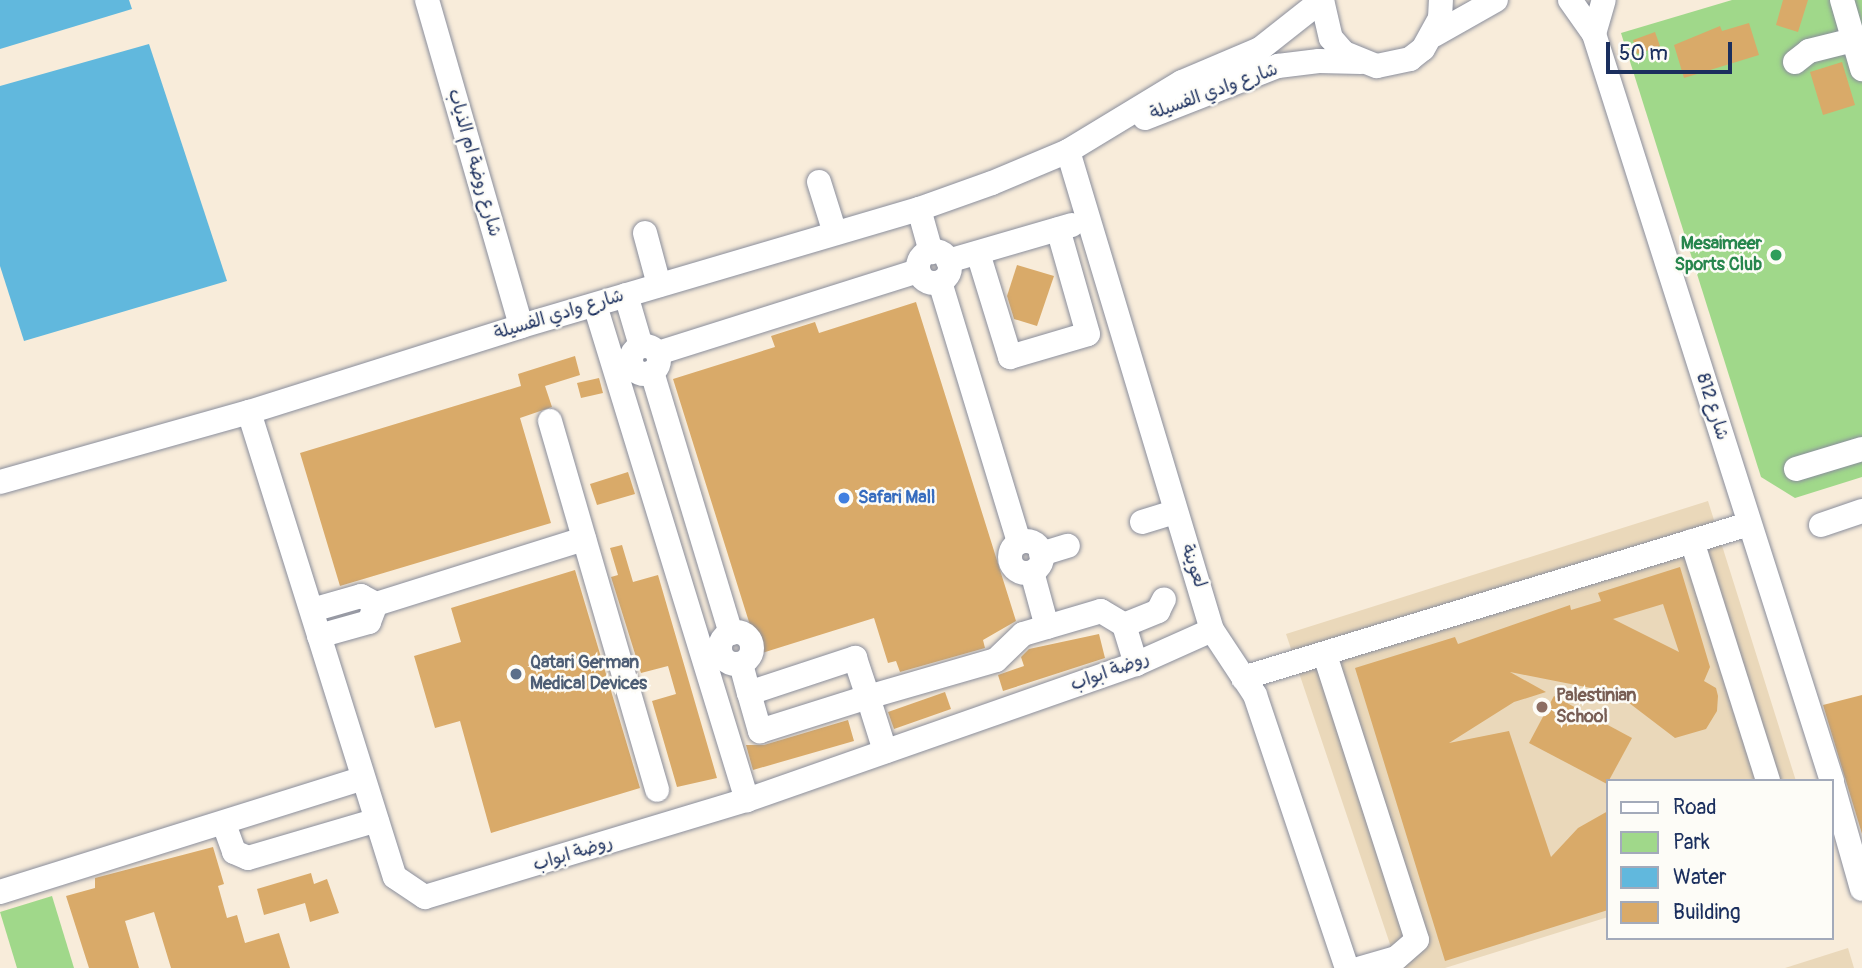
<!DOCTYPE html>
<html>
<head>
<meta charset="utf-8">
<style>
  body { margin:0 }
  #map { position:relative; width:1862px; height:968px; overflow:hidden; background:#f8ecda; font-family:Pangolin,"Playpen Sans Arabic",sans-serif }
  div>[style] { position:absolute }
  .built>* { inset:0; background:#ead8ba }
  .green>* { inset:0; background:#a0d88a }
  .water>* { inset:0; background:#61b8dd }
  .building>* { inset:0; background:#d9aa69 }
  .roads { filter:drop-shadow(0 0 2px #8a8e9c) drop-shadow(0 0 2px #8a8e9c) }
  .minor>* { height:24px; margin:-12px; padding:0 12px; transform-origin:12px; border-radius:12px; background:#fff }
  .minor>.ring { margin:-12px; padding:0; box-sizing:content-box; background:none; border:24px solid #fff; border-radius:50% }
  .dots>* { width:19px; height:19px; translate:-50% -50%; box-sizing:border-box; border:4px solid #fdfcf7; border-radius:50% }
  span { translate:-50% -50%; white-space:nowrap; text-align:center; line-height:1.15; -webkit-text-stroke:5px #fdfcf7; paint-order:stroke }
  .street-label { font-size:18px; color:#1b2f5e }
  .leisure-label { font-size:18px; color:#27864d; font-weight:700 }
  .right { translate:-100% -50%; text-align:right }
  .shop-label { font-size:18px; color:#366cbe; font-weight:700 }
  .left { translate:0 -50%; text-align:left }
  .service-label { font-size:18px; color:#4e5e75; font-weight:700 }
  .education-label { font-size:18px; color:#785e54; font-weight:700 }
  .legend { position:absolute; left:1606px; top:779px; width:228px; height:161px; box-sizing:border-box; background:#fdfcf7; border:2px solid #a3aaba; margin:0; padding:9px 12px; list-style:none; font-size:21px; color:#1b2f5e }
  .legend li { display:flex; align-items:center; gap:14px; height:35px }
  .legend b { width:35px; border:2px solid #a3aaba }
  .scale { position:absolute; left:1606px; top:42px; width:126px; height:32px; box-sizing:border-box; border:4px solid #1b2f5e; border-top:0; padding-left:9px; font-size:21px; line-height:24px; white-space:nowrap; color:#1b2f5e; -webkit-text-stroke:5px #fdfcf7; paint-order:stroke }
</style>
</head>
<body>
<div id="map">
  <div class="built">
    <div style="clip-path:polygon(1708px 501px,1796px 781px,1608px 781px,1608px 917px,1445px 968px,1398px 968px,1286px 634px)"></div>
    <div style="clip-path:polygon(1848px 948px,1854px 968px,1785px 968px)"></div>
  </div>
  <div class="green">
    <div style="clip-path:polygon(1732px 0,1862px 0,1862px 477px,1795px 498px,1761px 477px,1621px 33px)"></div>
    <div style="clip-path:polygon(52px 896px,74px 968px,17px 968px,0 912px)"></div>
  </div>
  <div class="water">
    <div style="clip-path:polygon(0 0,129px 0,132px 9px,0 49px)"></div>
    <div style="clip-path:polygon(149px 44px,227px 281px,24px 341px,0 266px,0 86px)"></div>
  </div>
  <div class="building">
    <div style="clip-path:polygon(1783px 0,1808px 0,1798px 32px,1776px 25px)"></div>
    <div style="clip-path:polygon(1749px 23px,1759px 55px,1684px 78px,1674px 45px,1720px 26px,1722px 31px)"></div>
    <div style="clip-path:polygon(1655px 32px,1660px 46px,1637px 54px,1633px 40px)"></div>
    <div style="clip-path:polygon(1842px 62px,1855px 105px,1823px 115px,1810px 72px)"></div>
    <div style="clip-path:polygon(1017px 265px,1054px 276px,1037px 326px,1014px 319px,1007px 296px)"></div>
    <div style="clip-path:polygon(916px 302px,1016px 621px,983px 640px,985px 648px,900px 672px,896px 661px,888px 663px,874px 618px,759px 654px,673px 379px,775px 347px,771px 336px,815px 322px,819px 333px)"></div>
    <div style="clip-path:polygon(575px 356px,580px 375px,545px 386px,552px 407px,520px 418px,551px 523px,340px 586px,300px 453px,521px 386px,518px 374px)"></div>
    <div style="clip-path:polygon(599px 378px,603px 393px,581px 398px,577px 383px)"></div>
    <div style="clip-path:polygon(628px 472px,635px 494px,597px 505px,590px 484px)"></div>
    <div style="clip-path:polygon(622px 545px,633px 582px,658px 575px,717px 778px,677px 787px,652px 701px,676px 694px,668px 666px,641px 673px,611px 577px,618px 575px,610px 548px)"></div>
    <div style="clip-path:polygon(evenodd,1680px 567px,1710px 667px,1704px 681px,1716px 688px,1718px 696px,1717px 711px,1706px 729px,1675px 738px,1616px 693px,1510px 672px,1546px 692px,1514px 702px,1449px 743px,1509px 731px,1551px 857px,1578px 828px,1608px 811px,1608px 910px,1445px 961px,1355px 668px,1455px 637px,1458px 644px,1570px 605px,1571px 610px,1601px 601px,1598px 593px,1680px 567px,1663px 604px,1679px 652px,1613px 619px,1663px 604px)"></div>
    <div style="clip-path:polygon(575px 570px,640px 788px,491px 833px,460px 721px,435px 728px,414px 656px,461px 642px,451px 608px)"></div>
    <div style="clip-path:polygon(1099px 634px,1105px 658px,1003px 691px,998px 675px,1024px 666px,1021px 657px,1029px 649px)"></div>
    <div style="clip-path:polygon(945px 692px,951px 709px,894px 729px,888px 712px)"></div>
    <div style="clip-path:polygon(1862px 695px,1862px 834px,1823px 705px)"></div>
    <div style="clip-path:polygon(1554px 696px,1632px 738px,1607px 784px,1529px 743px)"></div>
    <div style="clip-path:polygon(848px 720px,854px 741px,753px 770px,746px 745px,764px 745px)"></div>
    <div style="clip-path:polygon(213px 847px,224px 884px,218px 886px,227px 918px,237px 915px,245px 943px,279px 933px,290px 968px,171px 968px,154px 912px,125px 921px,139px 968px,89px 968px,66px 896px,95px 888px,95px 878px)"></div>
    <div style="clip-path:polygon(311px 873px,314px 884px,327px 879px,339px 913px,310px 922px,305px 903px,264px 915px,257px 889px)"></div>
  </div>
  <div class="roads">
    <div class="minor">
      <div style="left:427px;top:0;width:339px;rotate:73.9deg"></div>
      <div style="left:1322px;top:0;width:39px;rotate:77deg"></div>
      <div style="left:1331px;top:38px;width:20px;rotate:49deg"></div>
      <div style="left:1344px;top:53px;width:35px;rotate:22deg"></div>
      <div style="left:1377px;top:66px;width:34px;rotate:-12deg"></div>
      <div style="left:1410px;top:59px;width:16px;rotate:-38deg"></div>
      <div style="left:1423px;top:49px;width:35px;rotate:-61deg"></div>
      <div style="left:1440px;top:18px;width:18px;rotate:-87deg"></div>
      <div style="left:1570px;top:0;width:42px;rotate:54.8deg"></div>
      <div style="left:1594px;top:34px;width:784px;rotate:72.33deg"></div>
      <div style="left:1842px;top:0;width:72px;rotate:73.8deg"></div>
      <div style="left:1594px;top:34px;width:35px;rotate:-74deg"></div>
      <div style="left:1434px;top:35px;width:71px;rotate:-29.4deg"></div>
      <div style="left:1795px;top:62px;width:18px;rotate:-38deg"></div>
      <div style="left:1809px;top:51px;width:45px;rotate:-14deg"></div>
      <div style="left:1145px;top:118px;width:143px;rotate:-21.4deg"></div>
      <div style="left:1278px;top:66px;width:41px;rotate:-7deg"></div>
      <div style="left:1319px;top:61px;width:42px;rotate:1.4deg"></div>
      <div style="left:1068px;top:151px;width:500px;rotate:73.27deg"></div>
      <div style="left:1212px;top:630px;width:78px;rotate:56.5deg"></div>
      <div style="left:1255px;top:695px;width:288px;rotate:71.4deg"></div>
      <div style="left:819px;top:182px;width:53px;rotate:72.6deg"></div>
      <div style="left:919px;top:209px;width:45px;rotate:74.4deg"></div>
      <div style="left:645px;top:233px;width:54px;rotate:74.9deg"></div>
      <div class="ring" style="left:918px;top:251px;width:8px;height:8px"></div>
      <div style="left:978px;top:253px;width:109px;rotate:72.9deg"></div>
      <div style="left:1010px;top:357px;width:81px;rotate:-16.4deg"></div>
      <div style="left:1088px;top:334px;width:109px;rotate:-105.9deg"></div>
      <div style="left:948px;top:261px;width:129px;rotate:-16.2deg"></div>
      <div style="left:940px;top:282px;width:272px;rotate:73.1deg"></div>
      <div style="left:626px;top:295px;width:53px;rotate:73.6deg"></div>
      <div style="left:595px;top:305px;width:518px;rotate:72.93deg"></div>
      <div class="ring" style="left:631px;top:346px;width:4px;height:4px"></div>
      <div style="left:658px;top:353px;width:273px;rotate:-17.5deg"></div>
      <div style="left:652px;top:372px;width:273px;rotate:73.2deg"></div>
      <div style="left:249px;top:412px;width:487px;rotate:72.6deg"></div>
      <div style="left:395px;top:877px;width:36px;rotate:34deg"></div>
      <div style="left:425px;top:897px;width:336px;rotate:-16.8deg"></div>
      <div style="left:747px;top:800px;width:412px;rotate:-19.3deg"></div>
      <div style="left:1136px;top:664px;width:83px;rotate:-24.1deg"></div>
      <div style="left:550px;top:421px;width:384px;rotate:73.8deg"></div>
      <div style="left:1796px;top:469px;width:69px;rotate:-16.9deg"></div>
      <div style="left:0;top:482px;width:259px;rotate:-15.7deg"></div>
      <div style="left:249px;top:412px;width:285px;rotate:-17.5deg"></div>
      <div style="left:521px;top:326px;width:415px;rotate:-16.4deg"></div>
      <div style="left:919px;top:209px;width:77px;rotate:-19.6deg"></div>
      <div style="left:992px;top:183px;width:82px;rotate:-22.8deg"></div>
      <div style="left:1068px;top:151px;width:133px;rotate:-31.2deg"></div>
      <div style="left:1182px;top:82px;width:85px;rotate:-22.9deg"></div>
      <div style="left:1260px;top:49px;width:79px;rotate:-38.3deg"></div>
      <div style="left:1142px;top:522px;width:34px;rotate:-17deg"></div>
      <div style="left:1821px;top:525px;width:43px;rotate:-18.9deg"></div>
      <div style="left:1692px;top:541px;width:252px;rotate:72.4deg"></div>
      <div class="ring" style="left:1010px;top:541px;width:8px;height:8px"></div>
      <div style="left:1041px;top:554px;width:28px;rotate:-17deg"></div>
      <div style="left:1032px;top:572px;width:57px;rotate:74.7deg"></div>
      <div style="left:312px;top:610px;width:51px;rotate:-15.9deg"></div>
      <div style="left:361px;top:596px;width:17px;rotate:28deg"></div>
      <div style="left:376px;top:604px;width:218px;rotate:-17.4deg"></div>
      <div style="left:1124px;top:625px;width:37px;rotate:-22deg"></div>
      <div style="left:1158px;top:611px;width:13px;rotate:-63deg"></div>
      <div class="ring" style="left:720px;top:632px;width:8px;height:8px"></div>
      <div style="left:319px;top:636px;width:52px;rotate:-15.6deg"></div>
      <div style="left:369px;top:622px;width:19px;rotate:-69deg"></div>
      <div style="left:1325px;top:655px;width:299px;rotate:72.1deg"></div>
      <div style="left:1417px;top:940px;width:28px;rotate:139deg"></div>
      <div style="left:1396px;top:958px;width:36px;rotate:164deg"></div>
      <div style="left:741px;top:664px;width:30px;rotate:75deg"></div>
      <div style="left:749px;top:693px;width:112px;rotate:-18.3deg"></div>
      <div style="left:855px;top:658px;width:41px;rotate:71.6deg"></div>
      <div style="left:868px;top:697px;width:133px;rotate:-16.1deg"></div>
      <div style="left:996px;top:660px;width:37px;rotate:-44deg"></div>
      <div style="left:1023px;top:634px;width:81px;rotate:-16.4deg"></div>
      <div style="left:1101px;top:611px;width:27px;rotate:31deg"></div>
      <div style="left:1124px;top:625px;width:41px;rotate:72.9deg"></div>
      <div style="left:1243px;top:678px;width:529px;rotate:-16.93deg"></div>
      <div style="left:749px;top:693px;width:40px;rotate:74deg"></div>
      <div style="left:760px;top:731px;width:113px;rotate:-17.5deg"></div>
      <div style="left:868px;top:697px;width:57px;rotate:72.5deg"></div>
      <div style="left:1832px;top:783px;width:110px;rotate:74.2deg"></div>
      <div style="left:224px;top:824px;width:30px;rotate:70deg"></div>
      <div style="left:234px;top:852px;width:15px;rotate:23deg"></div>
      <div style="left:248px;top:858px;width:134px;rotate:-16.4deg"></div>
      <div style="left:0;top:892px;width:380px;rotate:-17.4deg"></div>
    </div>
  </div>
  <div class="dots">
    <div style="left:1776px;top:255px;background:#2e9e5b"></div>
    <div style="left:844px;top:498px;background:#3f7fe0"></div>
    <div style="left:516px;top:674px;background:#5c6f8a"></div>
    <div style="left:1542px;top:707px;background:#8d6e63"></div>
  </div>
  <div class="street-label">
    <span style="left:1214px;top:92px;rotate:-20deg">شارع وادي الفسيلة</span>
    <span style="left:474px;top:163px;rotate:74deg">شارع روضة ام الذياب</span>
    <span style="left:559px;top:315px;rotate:-17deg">شارع وادي الفسيلة</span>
    <span style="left:1712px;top:407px;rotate:72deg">شارع 812</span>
    <span style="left:1193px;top:566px;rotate:71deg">لعوينة</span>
    <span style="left:1110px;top:672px;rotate:-20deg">روضة ابواب</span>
    <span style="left:573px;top:854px;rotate:-17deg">روضة ابواب</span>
  </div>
  <div class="leisure-label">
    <span class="right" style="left:1762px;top:255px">Mesaimeer<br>Sports Club</span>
  </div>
  <div class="shop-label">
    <span class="left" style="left:858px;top:498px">Safari Mall</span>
  </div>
  <div class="service-label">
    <span class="left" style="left:530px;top:674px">Qatari German<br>Medical Devices</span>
  </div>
  <div class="education-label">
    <span class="left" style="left:1556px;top:707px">Palestinian<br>School</span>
  </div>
  <ul class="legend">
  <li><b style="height:9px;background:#fff"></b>Road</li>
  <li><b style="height:19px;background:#a0d88a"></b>Park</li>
  <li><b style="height:19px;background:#61b8dd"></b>Water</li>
  <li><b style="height:19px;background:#d9aa69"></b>Building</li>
  </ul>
  <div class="scale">50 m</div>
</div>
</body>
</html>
